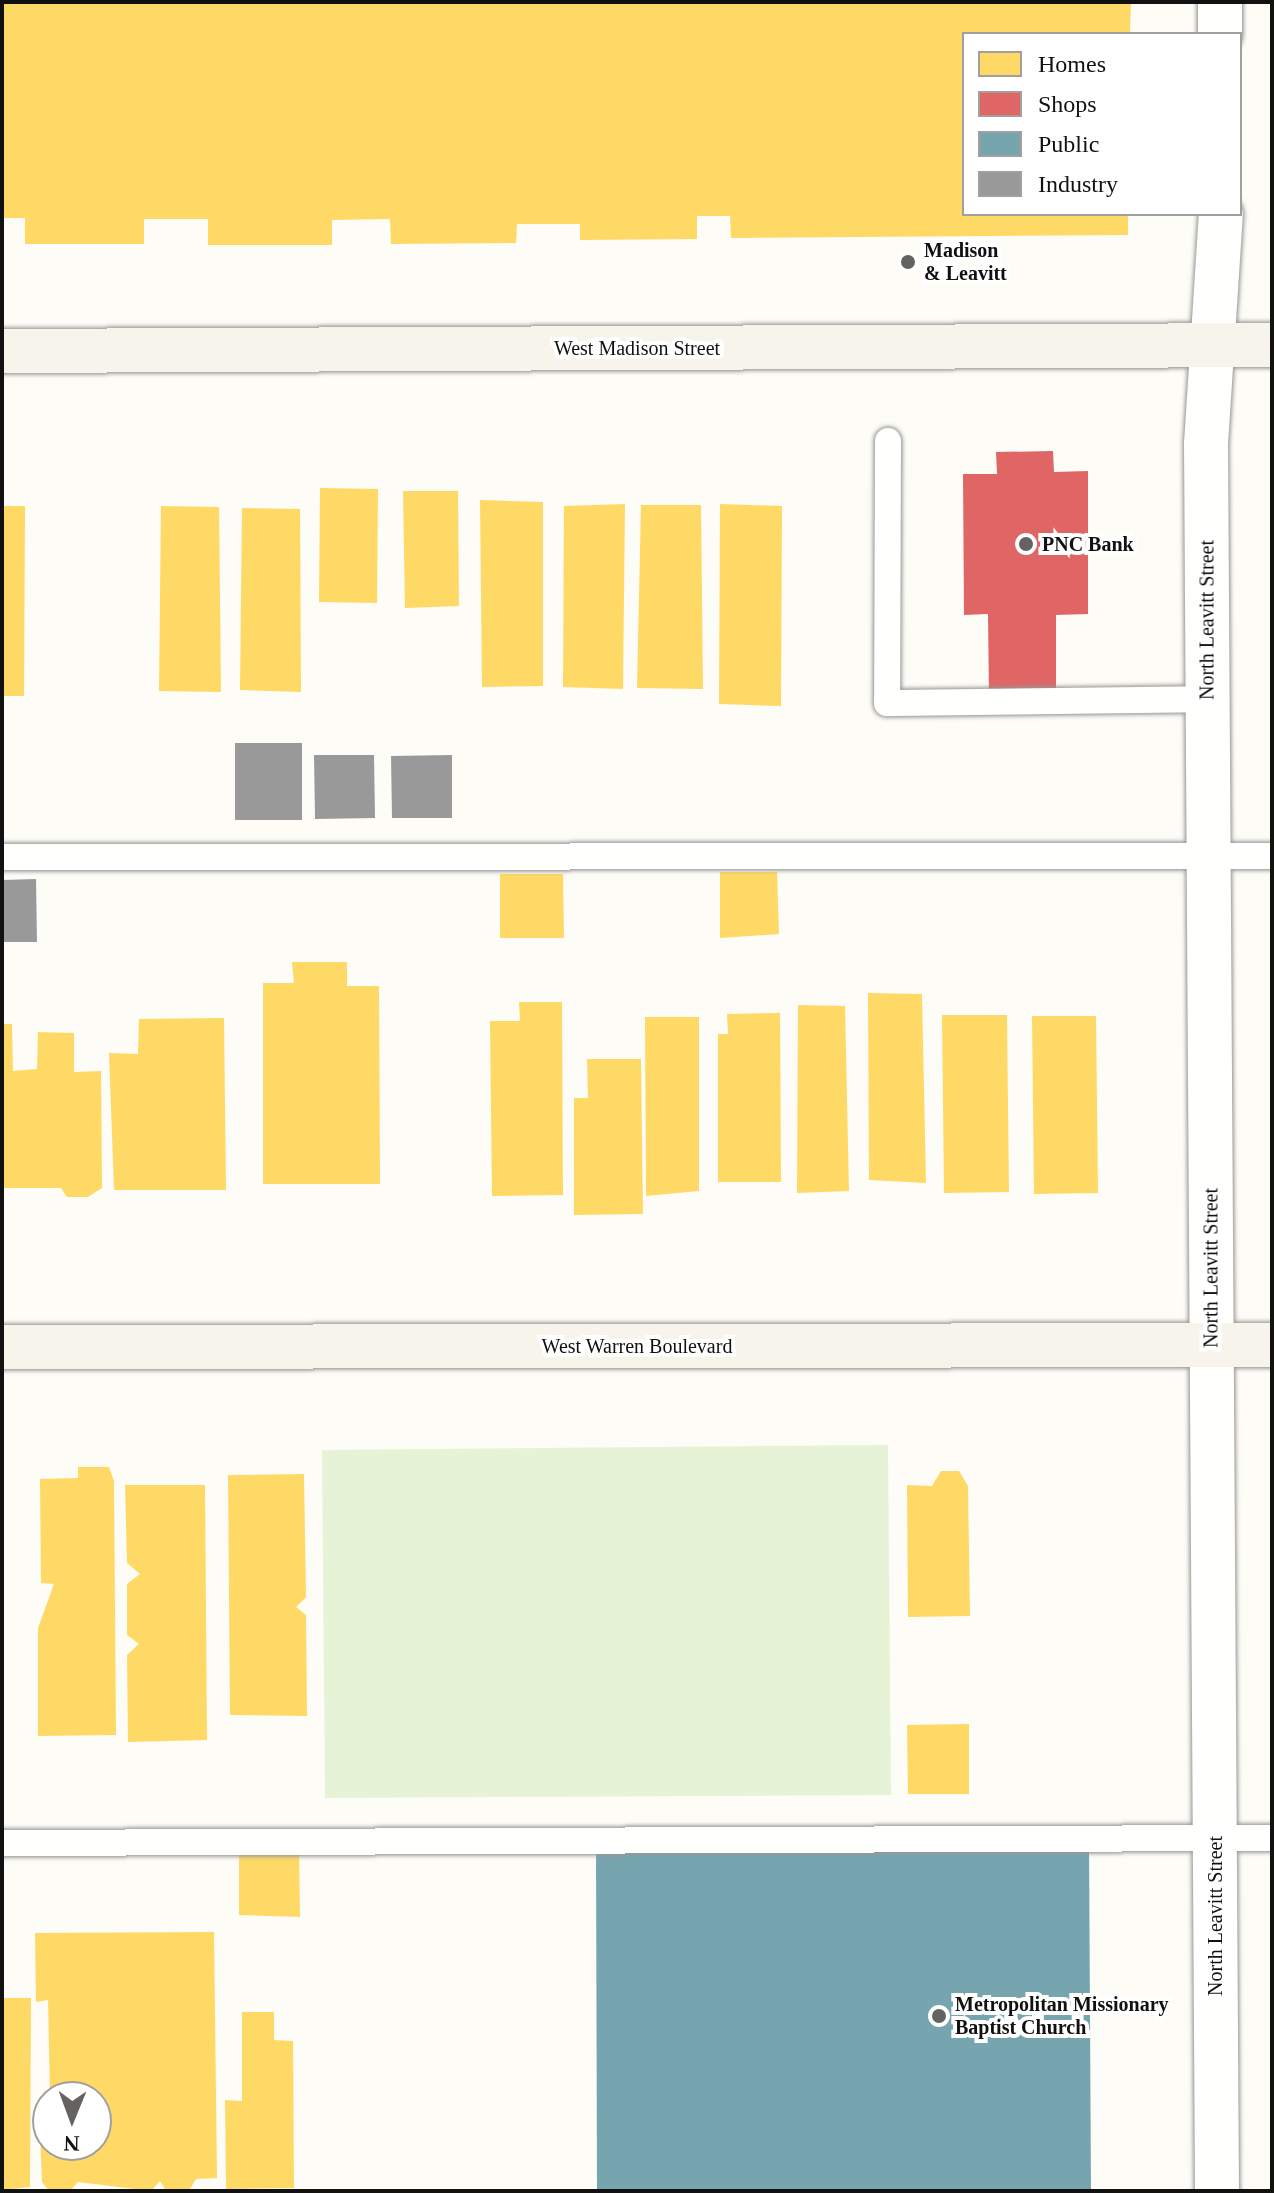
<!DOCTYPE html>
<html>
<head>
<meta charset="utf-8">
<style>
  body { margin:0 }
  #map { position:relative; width:1274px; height:2193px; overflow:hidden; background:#fdfcf7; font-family:"Times New Roman",serif }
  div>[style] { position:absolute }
  .green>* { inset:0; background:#e7f3d7 }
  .homes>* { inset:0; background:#ffd966 }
  .shops>* { inset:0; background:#e06666 }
  .public>* { inset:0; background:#76a5af }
  .industry>* { inset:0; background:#999 }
  .roads { filter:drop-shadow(0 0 2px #979795) drop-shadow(0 0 2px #979795) }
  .lane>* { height:26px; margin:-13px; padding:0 13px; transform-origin:13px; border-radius:13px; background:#fffffe }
  .street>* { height:44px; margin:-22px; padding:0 22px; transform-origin:22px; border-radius:22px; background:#fffffe }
  .secondary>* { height:44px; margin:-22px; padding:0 22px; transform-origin:22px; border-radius:22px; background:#f6f4eb }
  .dots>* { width:22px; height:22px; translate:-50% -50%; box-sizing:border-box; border:4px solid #fff; border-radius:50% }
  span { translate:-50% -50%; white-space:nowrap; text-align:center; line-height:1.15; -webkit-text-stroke:8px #fff; paint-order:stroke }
  .poi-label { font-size:20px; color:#111; font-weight:700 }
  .left { translate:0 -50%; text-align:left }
  .street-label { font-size:20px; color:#111 }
  .frame { position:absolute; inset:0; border:4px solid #111; pointer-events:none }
  .legend { position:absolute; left:962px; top:32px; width:280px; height:184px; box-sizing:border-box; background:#fff; border:2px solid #a0a0a0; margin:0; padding:10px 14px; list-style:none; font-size:24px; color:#111 }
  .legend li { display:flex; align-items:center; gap:16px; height:40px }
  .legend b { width:40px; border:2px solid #a0a0a0 }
  .north { position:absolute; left:32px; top:2081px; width:80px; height:80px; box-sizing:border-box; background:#fff; border:2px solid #a0a0a0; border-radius:50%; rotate:181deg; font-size:22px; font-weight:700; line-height:32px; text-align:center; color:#111 }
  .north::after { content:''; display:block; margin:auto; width:28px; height:36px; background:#646362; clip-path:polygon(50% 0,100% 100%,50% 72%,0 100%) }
</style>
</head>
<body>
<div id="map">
  <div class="green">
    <div style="clip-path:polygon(888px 1445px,891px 1795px,325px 1798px,322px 1450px)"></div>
  </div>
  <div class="homes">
    <div style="clip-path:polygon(2px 2px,1131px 2px,1130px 34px,964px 34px,964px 214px,1128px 214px,1128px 235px,731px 238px,730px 216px,697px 216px,697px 239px,580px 240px,580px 224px,517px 224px,516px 243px,391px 244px,390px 219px,332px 220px,332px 245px,208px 245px,208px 219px,144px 219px,144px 244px,25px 244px,25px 218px,2px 218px)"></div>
    <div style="clip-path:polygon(320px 488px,378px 489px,377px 603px,319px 602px)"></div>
    <div style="clip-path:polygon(403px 491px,458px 491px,459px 606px,405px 608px)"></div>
    <div style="clip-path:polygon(480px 500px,543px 502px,543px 686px,482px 687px)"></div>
    <div style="clip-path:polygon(625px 504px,623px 689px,563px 687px,564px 506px)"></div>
    <div style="clip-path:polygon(720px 504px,782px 506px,781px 706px,719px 704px)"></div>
    <div style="clip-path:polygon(641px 505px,701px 505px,703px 689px,637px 688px)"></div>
    <div style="clip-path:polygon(2px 506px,25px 506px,24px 696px,2px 696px)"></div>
    <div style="clip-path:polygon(161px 506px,219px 507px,221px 692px,159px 691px)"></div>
    <div style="clip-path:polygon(242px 508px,300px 509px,301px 692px,240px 690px)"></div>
    <div style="clip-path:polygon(720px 872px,777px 872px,779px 934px,720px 938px)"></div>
    <div style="clip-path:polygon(500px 874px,563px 874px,564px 938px,500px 938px)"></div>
    <div style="clip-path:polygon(292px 962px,347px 962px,347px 986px,379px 986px,380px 1184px,263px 1184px,263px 983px,294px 983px)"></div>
    <div style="clip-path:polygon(868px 993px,922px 994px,926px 1183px,869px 1180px)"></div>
    <div style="clip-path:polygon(519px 1002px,562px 1002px,563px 1195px,492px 1196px,490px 1021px,520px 1021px)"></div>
    <div style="clip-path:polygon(798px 1005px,845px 1006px,849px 1191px,797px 1193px)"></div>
    <div style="clip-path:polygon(780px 1013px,781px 1182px,718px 1182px,718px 1034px,728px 1034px,727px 1014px)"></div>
    <div style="clip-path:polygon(942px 1015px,1007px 1015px,1009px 1192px,944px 1193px)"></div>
    <div style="clip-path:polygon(1032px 1016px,1096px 1016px,1098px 1193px,1034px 1194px)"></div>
    <div style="clip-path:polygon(645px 1017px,699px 1017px,699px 1191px,646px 1196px)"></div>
    <div style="clip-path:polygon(224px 1018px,226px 1190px,114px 1190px,109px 1053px,138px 1054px,139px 1019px)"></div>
    <div style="clip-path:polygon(2px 1024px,12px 1024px,13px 1071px,37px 1069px,38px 1032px,74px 1033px,74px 1072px,101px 1071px,102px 1188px,88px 1197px,67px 1197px,61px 1188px,2px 1188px)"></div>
    <div style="clip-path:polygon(587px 1059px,641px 1059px,643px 1214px,574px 1215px,574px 1098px,588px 1098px)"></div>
    <div style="clip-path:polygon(78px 1467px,109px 1467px,114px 1481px,116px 1735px,38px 1736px,38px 1628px,54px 1584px,41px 1583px,40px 1479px,78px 1478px)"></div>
    <div style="clip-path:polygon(941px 1471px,959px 1471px,968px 1486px,970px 1616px,908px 1617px,907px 1485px,932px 1486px)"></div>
    <div style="clip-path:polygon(304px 1474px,306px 1597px,296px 1607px,306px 1615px,307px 1716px,230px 1715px,228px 1475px)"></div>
    <div style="clip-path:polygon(125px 1485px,205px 1485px,207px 1740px,128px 1742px,127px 1655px,139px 1644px,127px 1635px,127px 1584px,140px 1574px,127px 1563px)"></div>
    <div style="clip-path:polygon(969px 1724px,969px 1794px,908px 1794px,907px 1725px)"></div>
    <div style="clip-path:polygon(299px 1849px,300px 1917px,239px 1915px,239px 1851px)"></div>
    <div style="clip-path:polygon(214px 1932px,217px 2178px,196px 2179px,190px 2189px,181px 2191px,166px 2191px,160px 2181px,151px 2191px,78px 2182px,70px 2191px,49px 2191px,42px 2182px,39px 2110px,48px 2101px,48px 2145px,96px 2145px,96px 2097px,50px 2097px,48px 2000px,36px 2002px,35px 1933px)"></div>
    <div style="clip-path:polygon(2px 1998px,31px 1998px,30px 2187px,2px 2190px)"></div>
    <div style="clip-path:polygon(242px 2012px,274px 2012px,274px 2040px,293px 2041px,294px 2188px,226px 2189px,225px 2100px,242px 2101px)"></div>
  </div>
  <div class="shops">
    <div style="clip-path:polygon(1053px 451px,1054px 472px,1088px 471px,1088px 614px,1056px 615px,1056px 697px,989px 698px,988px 614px,964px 615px,963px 474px,997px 474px,996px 452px)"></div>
  </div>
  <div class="public">
    <div style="clip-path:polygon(1089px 1842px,1091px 2191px,597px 2189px,596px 1846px)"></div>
  </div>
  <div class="industry">
    <div style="clip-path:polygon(235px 743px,302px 743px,302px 820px,235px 820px)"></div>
    <div style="clip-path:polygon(314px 755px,374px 755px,375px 818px,315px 819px)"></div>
    <div style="clip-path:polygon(452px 755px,452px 818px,392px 818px,391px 756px)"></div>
    <div style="clip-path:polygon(36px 879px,37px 942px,2px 942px,2px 880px)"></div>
  </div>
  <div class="roads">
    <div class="lane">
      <div style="left:888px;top:441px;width:262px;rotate:90.2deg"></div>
      <div style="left:887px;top:703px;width:320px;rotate:-0.7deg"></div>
      <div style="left:2px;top:857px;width:1270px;rotate:-0.05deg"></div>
      <div style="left:2px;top:1843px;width:1270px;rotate:-0.23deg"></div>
    </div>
    <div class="street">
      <div style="left:1220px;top:2px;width:32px;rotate:90deg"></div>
      <div style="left:1217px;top:2191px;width:1747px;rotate:-90.36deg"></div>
      <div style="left:1206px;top:444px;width:230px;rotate:-86.3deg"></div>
    </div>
    <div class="secondary">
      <div style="left:2px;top:351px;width:1270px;rotate:-0.27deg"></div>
      <div style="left:2px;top:1347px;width:1270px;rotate:-0.09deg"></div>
    </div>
  </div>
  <div class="dots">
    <div style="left:908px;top:262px;background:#646362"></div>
    <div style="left:1026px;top:544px;background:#646362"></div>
    <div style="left:939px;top:2016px;background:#646362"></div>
  </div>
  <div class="poi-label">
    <span class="left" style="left:924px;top:262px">Madison<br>&amp; Leavitt</span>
    <span class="left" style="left:1042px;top:544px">PNC Bank</span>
    <span class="left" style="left:955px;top:2016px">Metropolitan Missionary<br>Baptist Church</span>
  </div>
  <div class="street-label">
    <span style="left:637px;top:348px">West Madison Street</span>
    <span style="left:1207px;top:620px;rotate:-90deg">North Leavitt Street</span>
    <span style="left:1211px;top:1268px;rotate:-90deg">North Leavitt Street</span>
    <span style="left:637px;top:1346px">West Warren Boulevard</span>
    <span style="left:1215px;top:1916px;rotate:-90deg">North Leavitt Street</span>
  </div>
  <div class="frame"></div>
  <ul class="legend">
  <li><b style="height:22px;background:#ffd966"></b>Homes</li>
  <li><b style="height:22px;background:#e06666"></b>Shops</li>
  <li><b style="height:22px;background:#76a5af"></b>Public</li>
  <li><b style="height:22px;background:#999"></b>Industry</li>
  </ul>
  <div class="north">N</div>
</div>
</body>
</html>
